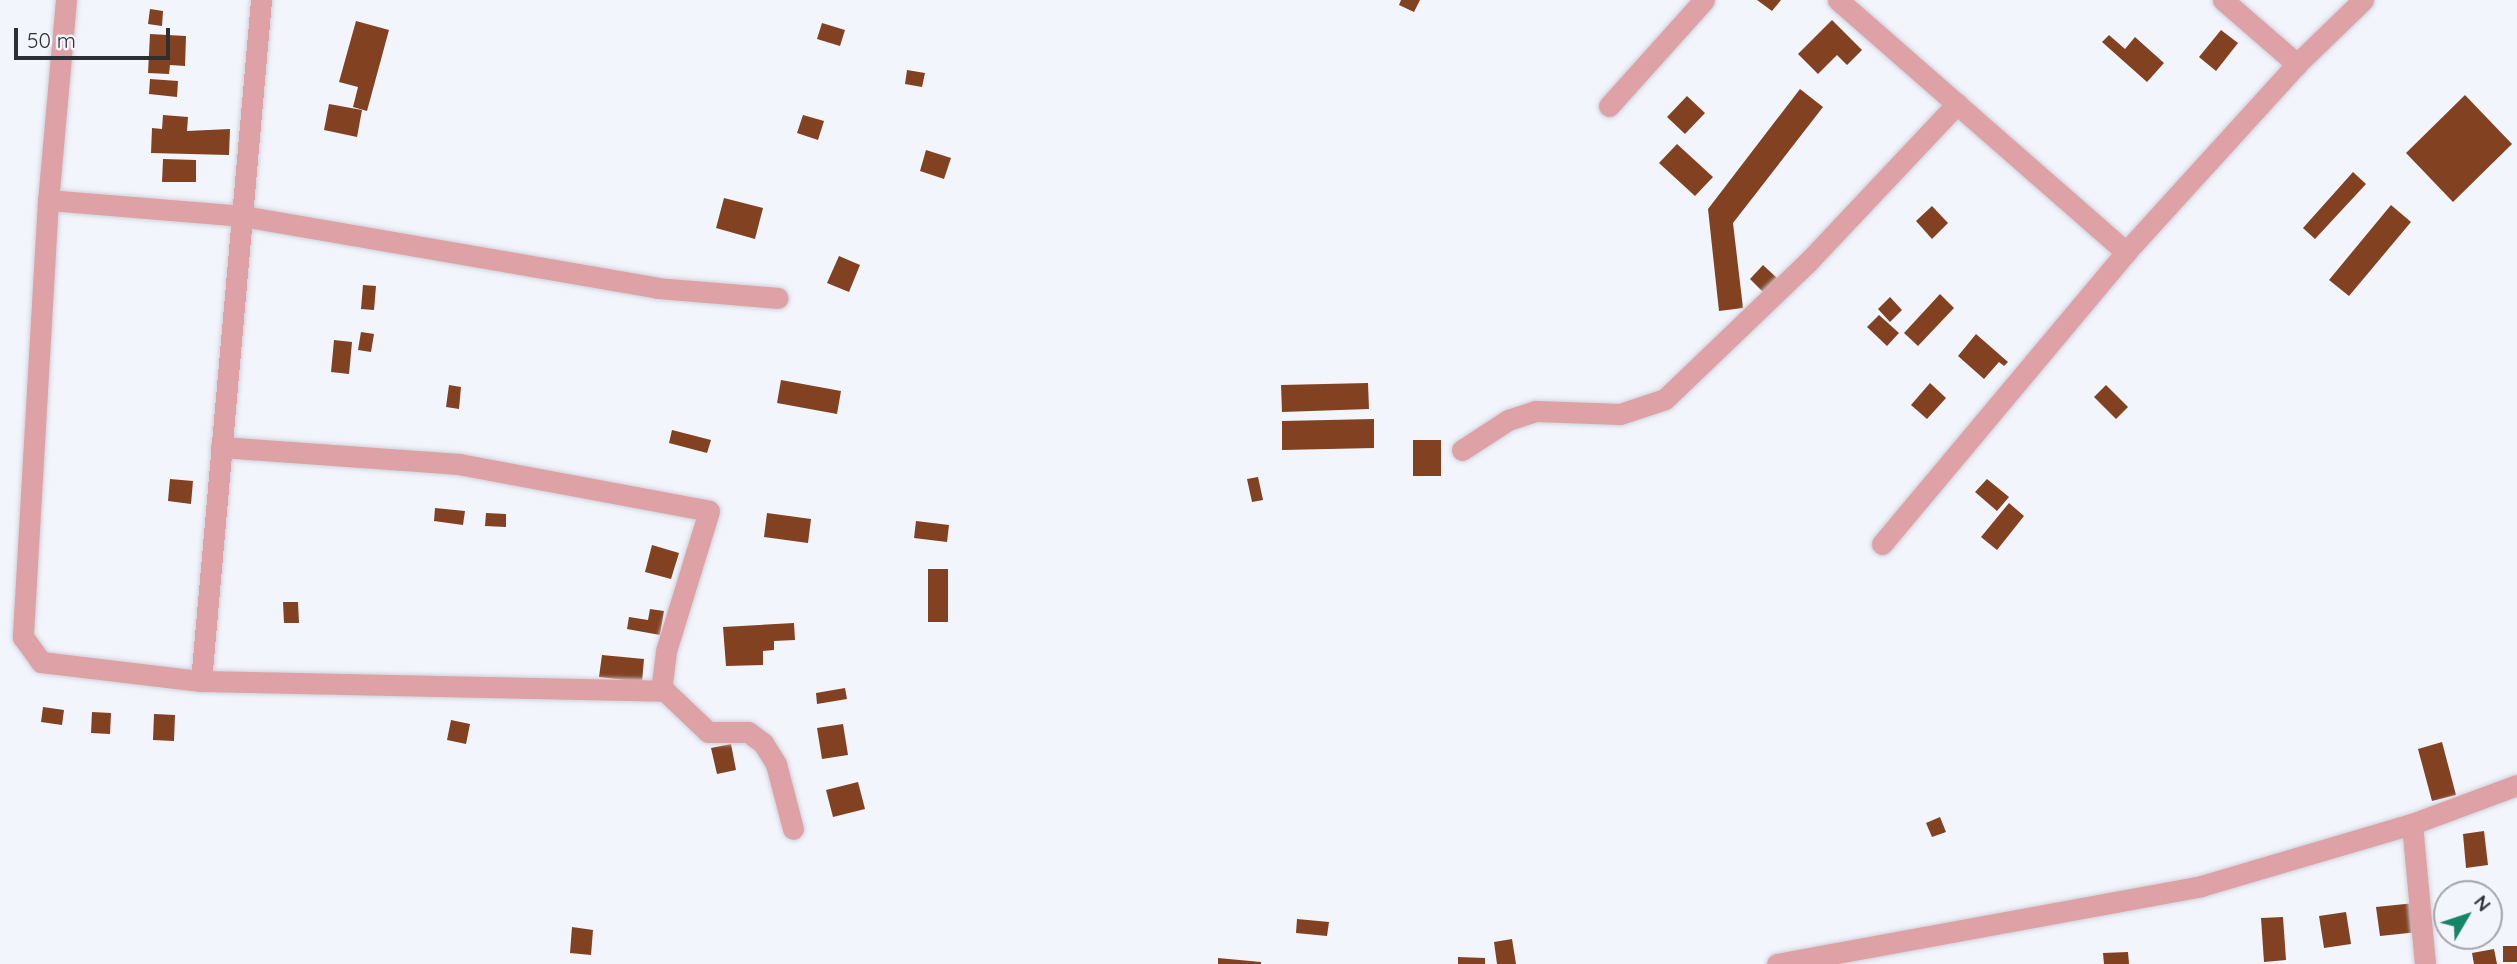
<!DOCTYPE html>
<html>
<head>
<meta charset="utf-8">
<style>
  body { margin:0 }
  #map { position:relative; width:2517px; height:964px; overflow:hidden; background:#f3f5fd; font-family:Quicksand,sans-serif }
  div>[style] { position:absolute }
  .building>* { inset:0; background:#824121 }
  .roads { filter:drop-shadow(0 0 2px #d0d1d9) drop-shadow(0 0 2px #d0d1d9) }
  .minor>* { height:21px; margin:-10.5px; padding:0 10.5px; transform-origin:10.5px; border-radius:10.5px; background:#dda1a6 }
  span { translate:-50% -50%; white-space:nowrap; text-align:center; line-height:1.15; -webkit-text-stroke:7px #f3f5fd; paint-order:stroke }
  .north { position:absolute; left:2433px; top:880px; width:70px; height:70px; box-sizing:border-box; background:#f3f5fd; border:2px solid #a4a6ac; border-radius:50%; rotate:51deg; font-size:19px; font-weight:700; line-height:28px; text-align:center; color:#2e2f33 }
  .north::after { content:''; display:block; margin:auto; width:24px; height:32px; background:#158665; clip-path:polygon(50% 0,100% 100%,50% 72%,0 100%) }
  .scale { position:absolute; left:14px; top:28px; width:156px; height:32px; box-sizing:border-box; border:4px solid #2e2f33; border-top:0; padding-left:9px; font-size:21px; line-height:24px; white-space:nowrap; color:#2e2f33; -webkit-text-stroke:5px #f3f5fd; paint-order:stroke }
</style>
</head>
<body>
<div id="map">
  <div class="building">
    <div style="clip-path:polygon(1401px 0,1420px 0,1414px 12px,1399px 5px)"></div>
    <div style="clip-path:polygon(1757px 0,1781px 0,1772px 11px)"></div>
    <div style="clip-path:polygon(150px 9px,163px 11px,162px 26px,148px 24px)"></div>
    <div style="clip-path:polygon(1832px 20px,1862px 50px,1847px 65px,1837px 55px,1818px 74px,1798px 54px)"></div>
    <div style="clip-path:polygon(356px 21px,389px 30px,367px 111px,353px 107px,358px 87px,339px 82px)"></div>
    <div style="clip-path:polygon(822px 23px,845px 30px,840px 46px,817px 39px)"></div>
    <div style="clip-path:polygon(2221px 30px,2238px 43px,2216px 71px,2199px 57px)"></div>
    <div style="clip-path:polygon(150px 34px,186px 36px,185px 66px,170px 65px,169px 74px,148px 73px)"></div>
    <div style="clip-path:polygon(2109px 35px,2125px 49px,2135px 37px,2164px 63px,2147px 82px,2102px 42px)"></div>
    <div style="clip-path:polygon(907px 70px,925px 73px,922px 87px,905px 84px)"></div>
    <div style="clip-path:polygon(150px 79px,178px 81px,177px 97px,149px 94px)"></div>
    <div style="clip-path:polygon(1800px 89px,1823px 107px,1733px 223px,1743px 308px,1719px 311px,1708px 209px)"></div>
    <div style="clip-path:polygon(2465px 95px,2512px 144px,2453px 202px,2406px 153px)"></div>
    <div style="clip-path:polygon(1687px 96px,1705px 113px,1685px 134px,1667px 117px)"></div>
    <div style="clip-path:polygon(329px 104px,362px 110px,357px 137px,324px 130px)"></div>
    <div style="clip-path:polygon(163px 115px,188px 117px,187px 131px,230px 129px,229px 155px,151px 153px,152px 128px,162px 129px)"></div>
    <div style="clip-path:polygon(803px 115px,824px 121px,818px 140px,797px 133px)"></div>
    <div style="clip-path:polygon(1677px 144px,1713px 177px,1695px 196px,1659px 163px)"></div>
    <div style="clip-path:polygon(926px 150px,951px 158px,944px 179px,920px 171px)"></div>
    <div style="clip-path:polygon(163px 159px,196px 160px,196px 182px,162px 182px)"></div>
    <div style="clip-path:polygon(2353px 172px,2366px 184px,2315px 239px,2303px 228px)"></div>
    <div style="clip-path:polygon(724px 198px,763px 208px,755px 239px,716px 228px)"></div>
    <div style="clip-path:polygon(2391px 205px,2411px 222px,2349px 296px,2329px 280px)"></div>
    <div style="clip-path:polygon(1932px 206px,1948px 223px,1932px 239px,1916px 221px)"></div>
    <div style="clip-path:polygon(839px 256px,860px 265px,849px 292px,827px 283px)"></div>
    <div style="clip-path:polygon(1763px 265px,1777px 278px,1763px 292px,1750px 279px)"></div>
    <div style="clip-path:polygon(363px 285px,376px 286px,374px 310px,361px 309px)"></div>
    <div style="clip-path:polygon(1940px 294px,1954px 308px,1918px 346px,1904px 333px)"></div>
    <div style="clip-path:polygon(1890px 297px,1902px 310px,1890px 322px,1878px 309px)"></div>
    <div style="clip-path:polygon(1879px 315px,1899px 333px,1887px 346px,1867px 327px)"></div>
    <div style="clip-path:polygon(361px 332px,374px 334px,371px 352px,358px 350px)"></div>
    <div style="clip-path:polygon(1976px 334px,2008px 362px,2004px 366px,1999px 362px,1984px 379px,1958px 356px)"></div>
    <div style="clip-path:polygon(334px 340px,352px 342px,349px 374px,331px 372px)"></div>
    <div style="clip-path:polygon(781px 380px,841px 391px,837px 414px,777px 403px)"></div>
    <div style="clip-path:polygon(1368px 383px,1369px 409px,1282px 412px,1281px 385px)"></div>
    <div style="clip-path:polygon(1930px 383px,1946px 398px,1927px 419px,1911px 405px)"></div>
    <div style="clip-path:polygon(449px 385px,461px 387px,459px 409px,446px 407px)"></div>
    <div style="clip-path:polygon(2106px 385px,2128px 407px,2116px 419px,2094px 397px)"></div>
    <div style="clip-path:polygon(1374px 419px,1374px 448px,1282px 450px,1282px 421px)"></div>
    <div style="clip-path:polygon(672px 430px,711px 440px,707px 453px,669px 443px)"></div>
    <div style="clip-path:polygon(1413px 440px,1441px 440px,1441px 476px,1413px 476px)"></div>
    <div style="clip-path:polygon(1258px 477px,1263px 500px,1252px 502px,1247px 479px)"></div>
    <div style="clip-path:polygon(170px 479px,193px 481px,191px 504px,168px 501px)"></div>
    <div style="clip-path:polygon(1987px 479px,2009px 497px,1997px 511px,1975px 492px)"></div>
    <div style="clip-path:polygon(2009px 503px,2024px 516px,1997px 550px,1981px 537px)"></div>
    <div style="clip-path:polygon(435px 508px,465px 511px,463px 525px,434px 521px)"></div>
    <div style="clip-path:polygon(486px 513px,506px 514px,506px 527px,485px 526px)"></div>
    <div style="clip-path:polygon(767px 513px,811px 519px,808px 543px,764px 537px)"></div>
    <div style="clip-path:polygon(916px 521px,949px 525px,947px 542px,914px 538px)"></div>
    <div style="clip-path:polygon(652px 545px,679px 553px,671px 579px,645px 572px)"></div>
    <div style="clip-path:polygon(928px 569px,948px 569px,948px 622px,928px 622px)"></div>
    <div style="clip-path:polygon(283px 602px,298px 602px,299px 623px,284px 623px)"></div>
    <div style="clip-path:polygon(650px 609px,664px 611px,660px 635px,627px 629px,629px 617px,648px 620px)"></div>
    <div style="clip-path:polygon(794px 623px,795px 640px,774px 641px,774px 650px,763px 651px,763px 665px,726px 666px,723px 627px)"></div>
    <div style="clip-path:polygon(602px 655px,644px 659px,642px 682px,599px 677px)"></div>
    <div style="clip-path:polygon(845px 688px,847px 699px,817px 704px,816px 693px)"></div>
    <div style="clip-path:polygon(43px 707px,64px 710px,62px 725px,41px 722px)"></div>
    <div style="clip-path:polygon(92px 712px,111px 713px,110px 734px,91px 733px)"></div>
    <div style="clip-path:polygon(154px 714px,175px 715px,174px 741px,153px 740px)"></div>
    <div style="clip-path:polygon(451px 720px,470px 724px,466px 744px,447px 740px)"></div>
    <div style="clip-path:polygon(843px 724px,848px 755px,822px 759px,817px 728px)"></div>
    <div style="clip-path:polygon(2442px 742px,2456px 795px,2432px 801px,2418px 749px)"></div>
    <div style="clip-path:polygon(731px 744px,736px 770px,717px 774px,711px 748px)"></div>
    <div style="clip-path:polygon(858px 782px,865px 809px,833px 817px,826px 790px)"></div>
    <div style="clip-path:polygon(1940px 817px,1946px 832px,1932px 837px,1926px 823px)"></div>
    <div style="clip-path:polygon(2484px 831px,2488px 865px,2466px 868px,2463px 834px)"></div>
    <div style="clip-path:polygon(2415px 903px,2418px 932px,2380px 936px,2376px 907px)"></div>
    <div style="clip-path:polygon(2346px 912px,2351px 944px,2324px 948px,2319px 916px)"></div>
    <div style="clip-path:polygon(2283px 917px,2286px 960px,2264px 962px,2261px 918px)"></div>
    <div style="clip-path:polygon(1297px 919px,1329px 922px,1327px 936px,1296px 933px)"></div>
    <div style="clip-path:polygon(572px 927px,593px 930px,591px 955px,570px 953px)"></div>
    <div style="clip-path:polygon(1512px 939px,1516px 964px,1497px 964px,1494px 942px)"></div>
    <div style="clip-path:polygon(2503px 946px,2517px 946px,2517px 962px,2503px 962px)"></div>
    <div style="clip-path:polygon(2494px 949px,2497px 964px,2474px 964px,2472px 953px)"></div>
    <div style="clip-path:polygon(2128px 952px,2129px 964px,2104px 964px,2103px 953px)"></div>
    <div style="clip-path:polygon(1458px 957px,1485px 958px,1485px 964px,1458px 964px)"></div>
    <div style="clip-path:polygon(1218px 958px,1261px 962px,1261px 964px,1218px 964px)"></div>
  </div>
  <div class="roads">
    <div class="minor">
      <div style="left:66px;top:0;width:201px;rotate:95.1deg"></div>
      <div style="left:48px;top:200px;width:438px;rotate:93.3deg"></div>
      <div style="left:23px;top:637px;width:31px;rotate:54deg"></div>
      <div style="left:41px;top:662px;width:161px;rotate:6.8deg"></div>
      <div style="left:201px;top:681px;width:464px;rotate:1.2deg"></div>
      <div style="left:665px;top:691px;width:59px;rotate:43.6deg"></div>
      <div style="left:708px;top:732px;width:40px"></div>
      <div style="left:748px;top:732px;width:19px;rotate:36deg"></div>
      <div style="left:763px;top:743px;width:25px;rotate:58deg"></div>
      <div style="left:776px;top:764px;width:67px;rotate:75.3deg"></div>
      <div style="left:1838px;top:0;width:383px;rotate:41.2deg"></div>
      <div style="left:2223px;top:0;width:98px;rotate:40.9deg"></div>
      <div style="left:1609px;top:106px;width:142px;rotate:-48.1deg"></div>
      <div style="left:48px;top:200px;width:195px;rotate:4.7deg"></div>
      <div style="left:242px;top:216px;width:421px;rotate:9.8deg"></div>
      <div style="left:657px;top:288px;width:121px;rotate:4.7deg"></div>
      <div style="left:221px;top:447px;width:239px;rotate:4.1deg"></div>
      <div style="left:459px;top:464px;width:254px;rotate:10.6deg"></div>
      <div style="left:709px;top:511px;width:146px;rotate:107.1deg"></div>
      <div style="left:666px;top:651px;width:39px;rotate:97deg"></div>
      <div style="left:1462px;top:450px;width:55px;rotate:-33.1deg"></div>
      <div style="left:1508px;top:420px;width:29px;rotate:-18deg"></div>
      <div style="left:1536px;top:411px;width:84px;rotate:2deg"></div>
      <div style="left:1620px;top:414px;width:47px;rotate:-18.4deg"></div>
      <div style="left:1665px;top:399px;width:197px;rotate:-43.8deg"></div>
      <div style="left:1807px;top:263px;width:219px;rotate:-46.7deg"></div>
      <div style="left:1882px;top:544px;width:381px;rotate:-50.1deg"></div>
      <div style="left:2126px;top:252px;width:254px;rotate:-47.7deg"></div>
      <div style="left:2297px;top:64px;width:92px;rotate:-44.1deg"></div>
      <div style="left:201px;top:681px;width:684px;rotate:-84.96deg"></div>
      <div style="left:2412px;top:824px;width:141px;rotate:84.7deg"></div>
      <div style="left:1777px;top:964px;width:431px;rotate:-10.4deg"></div>
      <div style="left:2201px;top:886px;width:220px;rotate:-16.4deg"></div>
      <div style="left:2412px;top:824px;width:112px;rotate:-20.4deg"></div>
    </div>
  </div>
  <div class="north">N</div>
  <div class="scale">50 m</div>
</div>
</body>
</html>
